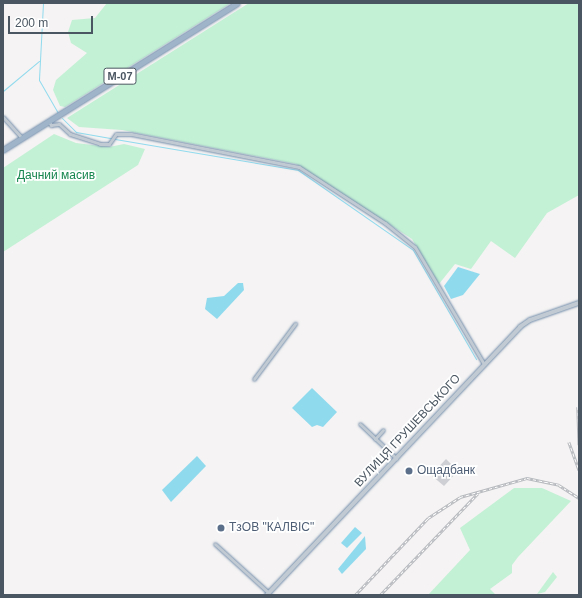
<!DOCTYPE html>
<html>
<head>
<meta charset="utf-8">
<style>
  body { margin:0 }
  #map { position:relative; width:582px; height:598px; overflow:hidden; background:#f5f3f3; font-family:Helvetica,sans-serif }
  div>[style] { position:absolute }
  .green>* { inset:0; background:#c3f1d5 }
  .water>* { inset:0; background:#90daee }
  .stream>* { height:1px; margin:-0.5px; padding:0 0.5px; transform-origin:0.5px; border-radius:0.5px; background:#90daee }
  .building>* { inset:0; background:#cdcfd5 }
  .roads { filter:drop-shadow(0 0 1px #7690ad) drop-shadow(0 0 1px #7690ad) }
  .minor>* { height:3px; margin:-1.5px; padding:0 1.5px; transform-origin:1.5px; border-radius:1.5px; background:#c1cad2 }
  .tertiary>* { height:3.5px; margin:-1.75px; padding:0 1.75px; transform-origin:1.75px; border-radius:1.75px; background:#c1cad2 }
  .trunk>* { height:4.5px; margin:-2.25px; padding:0 2.25px; transform-origin:2.25px; border-radius:2.25px; background:#9fb4c9 }
  .rail>* { height:2.5px; margin-top:-1.25px; transform-origin:0; background:repeating-linear-gradient(90deg,#fff 0 3px,#b5b8bd 0 6px); box-sizing:border-box; border-block:1px solid #b5b8bd }
  .dots>* { width:11px; height:11px; translate:-50% -50%; box-sizing:border-box; border:2px solid #fff; border-radius:50% }
  span { translate:-50% -50%; white-space:nowrap; text-align:center; line-height:1.15; -webkit-text-stroke:3.5px #fff; paint-order:stroke }
  .shield-label span { padding:1px 3px; background:#fff; border:1px solid; border-radius:3px; -webkit-text-stroke-width:0 }
  .shield-label { font-size:11px; color:#4a5661; font-weight:700 }
  .park-label { font-size:12px; color:#17864f }
  .street-label { font-size:12px; color:#4a5661 }
  .service-label { font-size:12px; color:#4e5e75 }
  .left { translate:0 -50%; text-align:left }
  .frame { position:absolute; inset:0; border:4px solid #4a5661; pointer-events:none }
  .scale { position:absolute; left:8px; top:16px; width:85px; height:18px; box-sizing:border-box; border:2px solid #4a5661; border-top:0; padding-left:5px; font-size:12px; line-height:14px; white-space:nowrap; color:#4a5661; -webkit-text-stroke:3px #fff; paint-order:stroke }
</style>
</head>
<body>
<div id="map">
  <div class="green">
    <div style="clip-path:polygon(107px 3px,231px 3px,65px 107px,60px 106px,53px 90px,56px 80px,87px 53px,71px 43px,68px 32px,72px 20px,95px 18px)"></div>
    <div style="clip-path:polygon(249px 3px,579px 3px,579px 195px,547px 213px,515px 258px,491px 241px,471px 269px,455px 264px,439px 284px,412px 239px,296px 164px,122px 130px,79px 127px,67px 118px)"></div>
    <div style="clip-path:polygon(54px 134px,76px 143px,109px 147px,124px 144px,145px 149px,138px 165px,3px 252px,3px 168px)"></div>
    <div style="clip-path:polygon(514px 488px,542px 488px,571px 501px,518px 557px,512px 565px,512px 573px,490px 589px,496px 595px,428px 595px,470px 550px,460px 528px)"></div>
    <div style="clip-path:polygon(553px 572px,557px 577px,545px 592px,537px 594px)"></div>
  </div>
  <div class="water">
    <div style="clip-path:polygon(458px 267px,480px 274px,463px 295px,451px 299px,444px 286px)"></div>
    <div style="clip-path:polygon(238px 283px,243px 283px,244px 290px,217px 319px,205px 309px,207px 298px,224px 296px)"></div>
    <div style="clip-path:polygon(312px 388px,337px 412px,323px 427px,317px 425px,312px 427px,292px 408px)"></div>
    <div style="clip-path:polygon(197px 456px,206px 466px,171px 502px,162px 490px)"></div>
    <div style="clip-path:polygon(355px 527px,362px 533px,347px 548px,341px 543px)"></div>
    <div style="clip-path:polygon(365px 536px,366px 549px,342px 574px,338px 569px)"></div>
  </div>
  <div class="stream">
    <div style="left:43px;top:3px;width:77px;rotate:93deg"></div>
    <div style="left:39px;top:80px;width:38px;rotate:60deg"></div>
    <div style="left:3px;top:91px;width:47px;rotate:-39.8deg"></div>
    <div style="left:62px;top:118px;width:20px;rotate:45deg"></div>
    <div style="left:76px;top:132px;width:36px;rotate:10deg"></div>
    <div style="left:115px;top:139px;width:186px;rotate:9.6deg"></div>
    <div style="left:298px;top:170px;width:140px;rotate:34.8deg"></div>
    <div style="left:413px;top:250px;width:126px;rotate:60deg"></div>
  </div>
  <div class="building">
    <div style="clip-path:polygon(446px 459px,458px 471px,444px 486px,431px 475px)"></div>
  </div>
  <div class="roads">
    <div class="minor">
      <div style="left:3px;top:117px;width:28px;rotate:48deg"></div>
      <div style="left:49px;top:122px;width:4px;rotate:56deg"></div>
      <div style="left:51px;top:125px;width:8px;rotate:-7deg"></div>
      <div style="left:59px;top:124px;width:15px;rotate:42deg"></div>
      <div style="left:70px;top:134px;width:32px;rotate:18deg"></div>
      <div style="left:100px;top:144px;width:9px"></div>
      <div style="left:109px;top:144px;width:12px;rotate:-55deg"></div>
      <div style="left:116px;top:134px;width:15px"></div>
      <div style="left:131px;top:134px;width:171px;rotate:11.1deg"></div>
      <div style="left:299px;top:167px;width:103px;rotate:33.1deg"></div>
      <div style="left:385px;top:223px;width:38px;rotate:39deg"></div>
      <div style="left:415px;top:247px;width:136px;rotate:59.5deg"></div>
      <div style="left:254px;top:379px;width:69px;rotate:-53.3deg"></div>
      <div style="left:360px;top:424px;width:50px;rotate:43.4deg"></div>
      <div style="left:375px;top:439px;width:12px;rotate:-48deg"></div>
      <div style="left:215px;top:544px;width:73px;rotate:42.2deg"></div>
    </div>
    <div class="tertiary">
      <div style="left:267px;top:595px;width:369px;rotate:-46.6deg"></div>
      <div style="left:520px;top:327px;width:12px;rotate:-35deg"></div>
      <div style="left:530px;top:320px;width:52px;rotate:-19.1deg"></div>
    </div>
    <div class="trunk">
      <div style="left:3px;top:150px;width:276px;rotate:-32.1deg"></div>
    </div>
  </div>
  <div class="rail">
    <div style="left:578px;top:407px;width:38px;rotate:88deg"></div>
    <div style="left:569px;top:442px;width:30px;rotate:70deg"></div>
    <div style="left:355px;top:595px;width:106px;rotate:-46.5deg"></div>
    <div style="left:428px;top:518px;width:38px;rotate:-33deg"></div>
    <div style="left:460px;top:497px;width:70px;rotate:-15.8deg"></div>
    <div style="left:527px;top:478px;width:33px;rotate:12deg"></div>
    <div style="left:559px;top:485px;width:24px;rotate:33deg"></div>
    <div style="left:380px;top:595px;width:141px;rotate:-46.1deg"></div>
  </div>
  <div class="dots">
    <div style="left:409px;top:471px;background:#5c6f8a"></div>
    <div style="left:221px;top:528px;background:#5c6f8a"></div>
  </div>
  <div class="shield-label">
    <span style="left:120px;top:76px">М-07</span>
  </div>
  <div class="park-label">
    <span style="left:56px;top:176px">Дачний масив</span>
  </div>
  <div class="street-label">
    <span style="left:408px;top:431px;rotate:-47deg">ВУЛИЦЯ ГРУШЕВСЬКОГО</span>
  </div>
  <div class="service-label">
    <span class="left" style="left:417px;top:471px">Ощадбанк</span>
    <span class="left" style="left:229px;top:528px">ТзОВ "КАЛВІС"</span>
  </div>
  <div class="frame"></div>
  <div class="scale">200 m</div>
</div>
</body>
</html>
